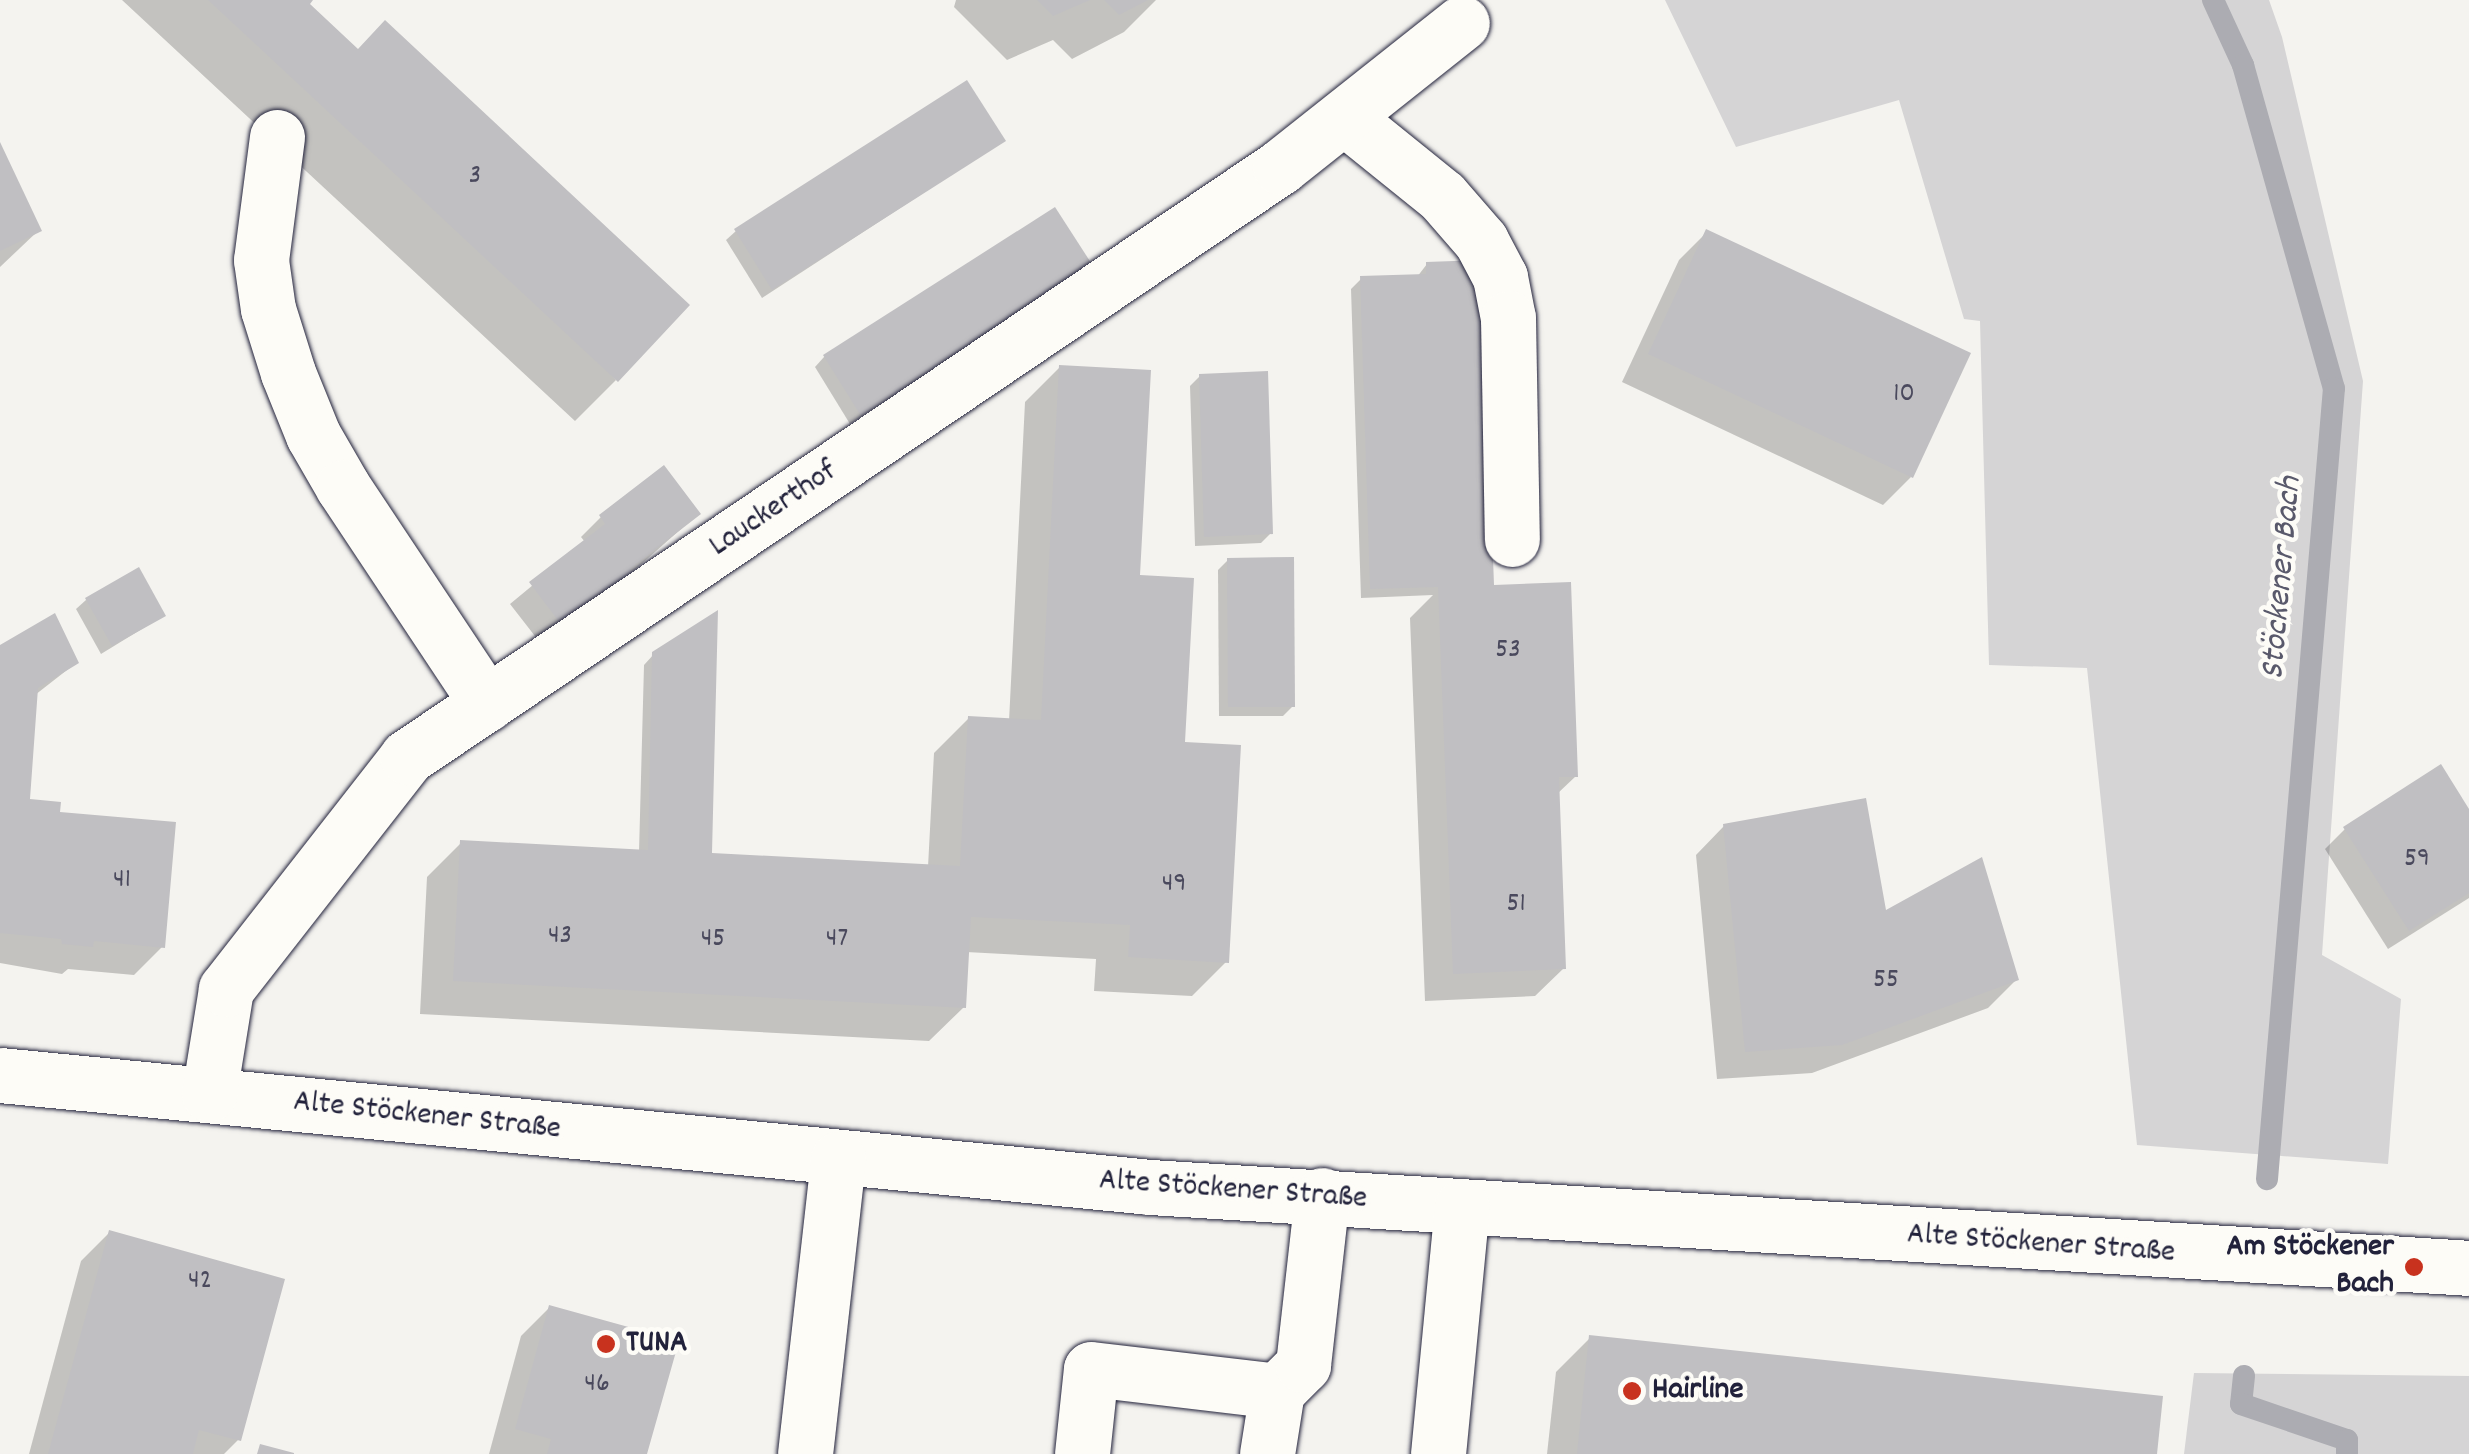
<!DOCTYPE html>
<html>
<head>
<meta charset="utf-8">
<style>
  body { margin:0 }
  #map { position:relative; width:2469px; height:1454px; overflow:hidden; background:#f4f3ef; font-family:Dekko,sans-serif }
  div>[style] { position:absolute }
  .green>* { inset:0; background:#d5d4d5 }
  .shadow>* { inset:0; background:#0003 }
  .stream>* { height:22px; margin:-11px; padding:0 11px; transform-origin:11px; border-radius:11px; background:#acacb2 }
  .building>* { inset:0; background:#c0bfc2 }
  .roads { filter:drop-shadow(0 0 2px #22223b) drop-shadow(0 0 2px #22223b) }
  .minor>* { height:55px; margin:-27.5px; padding:0 27.5px; transform-origin:27.5px; border-radius:27.5px; background:#fdfcf7 }
  .dots>* { width:28px; height:28px; translate:-50% -50%; box-sizing:border-box; border:5px solid #fdfcf7; border-radius:50% }
  span { translate:-50% -50%; white-space:nowrap; text-align:center; line-height:1.15; -webkit-text-stroke:9px #fdfcf7; paint-order:stroke }
  .number-label { font-size:28px; color:#4a495d }
  .number-label span { -webkit-text-stroke-width:0 }
  .street-label { font-size:32px; color:#22223b }
  .poi-label { font-size:32px; color:#22223b; font-weight:700 }
  .right { translate:-100% -50%; text-align:right }
  .left { translate:0 -50%; text-align:left }
  .water-label { font-size:35px; color:#59596b; font-style:italic }
</style>
</head>
<body>
<div id="map">
  <div class="green">
    <div style="clip-path:polygon(1665px 0,2269px 0,2282px 37px,2363px 381px,2322px 955px,2401px 999px,2388px 1164px,2137px 1145px,2087px 668px,1989px 665px,1980px 321px,1964px 319px,1899px 100px,1736px 147px)"></div>
    <div style="clip-path:polygon(2194px 1373px,2469px 1376px,2469px 1454px,2184px 1454px)"></div>
  </div>
  <div class="shadow">
    <div style="clip-path:polygon(122px 0,310px 0,306px 4px,616px 380px,575px 421px)"></div>
    <div style="clip-path:polygon(956px 0,1156px 0,1124px 32px,1072px 59px,1053px 40px,1007px 60px,954px 7px)"></div>
    <div style="clip-path:polygon(1003px 141px,762px 298px,726px 240px,736px 231px)"></div>
    <div style="clip-path:polygon(0 148px,39px 230px,0 267px)"></div>
    <div style="clip-path:polygon(1707px 232px,1911px 477px,1883px 505px,1622px 382px,1679px 260px)"></div>
    <div style="clip-path:polygon(1427px 264px,1487px 588px,1576px 776px,1557px 794px,1564px 968px,1535px 996px,1425px 1001px,1410px 618px,1433px 595px,1361px 598px,1351px 289px,1361px 279px,1417px 277px)"></div>
    <div style="clip-path:polygon(1091px 268px,850px 424px,815px 367px,824px 357px)"></div>
    <div style="clip-path:polygon(1060px 367px,1137px 578px,1182px 744px,1226px 962px,1192px 996px,1094px 991px,1096px 959px,966px 952px,964px 1007px,929px 1041px,420px 1014px,427px 877px,461px 843px,639px 852px,644px 665px,654px 654px,706px 855px,928px 867px,934px 753px,969px 718px,1009px 721px,1025px 402px)"></div>
    <div style="clip-path:polygon(1200px 376px,1271px 533px,1261px 543px,1195px 546px,1190px 386px)"></div>
    <div style="clip-path:polygon(698px 514px,545px 649px,510px 604px,585px 542px,581px 537px,601px 517px)"></div>
    <div style="clip-path:polygon(1228px 560px,1293px 706px,1283px 716px,1219px 716px,1218px 570px)"></div>
    <div style="clip-path:polygon(86px 600px,163px 616px,101px 654px,76px 609px)"></div>
    <div style="clip-path:polygon(0 648px,76px 663px,35px 695px,27px 801px,57px 815px,162px 947px,134px 975px,68px 969px,62px 974px,0 963px)"></div>
    <div style="clip-path:polygon(2469px 814px,2469px 898px,2388px 949px,2325px 849px,2345px 829px)"></div>
    <div style="clip-path:polygon(1724px 826px,1884px 914px,2016px 980px,1988px 1008px,1812px 1073px,1717px 1079px,1696px 855px)"></div>
    <div style="clip-path:polygon(109px 1233px,238px 1440px,224px 1454px,29px 1454px,81px 1261px)"></div>
    <div style="clip-path:polygon(549px 1308px,645px 1454px,489px 1454px,521px 1336px)"></div>
    <div style="clip-path:polygon(1590px 1338px,2154px 1454px,1547px 1454px,1556px 1372px)"></div>
  </div>
  <div class="stream">
    <div style="left:2213px;top:0;width:72px;rotate:65.2deg"></div>
    <div style="left:2243px;top:65px;width:336px;rotate:74.3deg"></div>
    <div style="left:2334px;top:388px;width:794px;rotate:94.84deg"></div>
    <div style="left:2244px;top:1376px;width:28px;rotate:96deg"></div>
    <div style="left:2241px;top:1404px;width:112px;rotate:18.8deg"></div>
    <div style="left:2347px;top:1440px;width:14px;rotate:90deg"></div>
  </div>
  <div class="building">
    <div style="clip-path:polygon(208px 0,313px 0,310px 4px,358px 49px,385px 20px,690px 305px,618px 382px)"></div>
    <div style="clip-path:polygon(1037px 0,1090px 0,1053px 16px)"></div>
    <div style="clip-path:polygon(1104px 0,1148px 0,1119px 15px)"></div>
    <div style="clip-path:polygon(967px 80px,1006px 141px,772px 290px,734px 229px)"></div>
    <div style="clip-path:polygon(0 142px,42px 231px,0 251px)"></div>
    <div style="clip-path:polygon(1055px 207px,1095px 269px,861px 416px,823px 355px)"></div>
    <div style="clip-path:polygon(1706px 229px,1971px 353px,1913px 478px,1648px 354px)"></div>
    <div style="clip-path:polygon(1482px 260px,1494px 585px,1571px 582px,1578px 777px,1559px 777px,1566px 969px,1453px 974px,1438px 587px,1370px 589px,1360px 276px,1426px 274px,1426px 262px)"></div>
    <div style="clip-path:polygon(1059px 365px,1151px 370px,1140px 575px,1194px 578px,1185px 742px,1241px 745px,1229px 963px,1128px 957px,1130px 925px,971px 917px,966px 1008px,453px 981px,460px 840px,648px 850px,652px 652px,718px 610px,712px 853px,960px 866px,968px 716px,1041px 720px)"></div>
    <div style="clip-path:polygon(1268px 371px,1273px 534px,1204px 537px,1199px 374px)"></div>
    <div style="clip-path:polygon(664px 465px,701px 514px,630px 569px,636px 577px,566px 631px,529px 582px,605px 524px,599px 515px)"></div>
    <div style="clip-path:polygon(1294px 557px,1295px 707px,1228px 707px,1227px 558px)"></div>
    <div style="clip-path:polygon(139px 567px,166px 616px,112px 646px,85px 598px)"></div>
    <div style="clip-path:polygon(55px 613px,79px 663px,38px 688px,30px 799px,61px 802px,60px 812px,176px 822px,165px 948px,94px 941px,93px 947px,62px 944px,61px 939px,0 933px,0 645px)"></div>
    <div style="clip-path:polygon(2441px 764px,2469px 809px,2469px 893px,2409px 931px,2343px 827px)"></div>
    <div style="clip-path:polygon(1866px 798px,1886px 910px,1982px 857px,2019px 980px,1842px 1045px,1745px 1052px,1723px 824px)"></div>
    <div style="clip-path:polygon(109px 1230px,285px 1279px,241px 1441px,199px 1430px,193px 1454px,48px 1454px)"></div>
    <div style="clip-path:polygon(549px 1305px,679px 1341px,647px 1454px,547px 1454px,551px 1439px,515px 1429px)"></div>
    <div style="clip-path:polygon(1589px 1335px,2163px 1396px,2157px 1454px,1577px 1454px)"></div>
    <div style="clip-path:polygon(260px 1444px,294px 1453px,294px 1454px,257px 1454px)"></div>
  </div>
  <div class="roads">
    <div class="minor">
      <div style="left:1344px;top:117px;width:126px;rotate:38.9deg"></div>
      <div style="left:1442px;top:196px;width:60px;rotate:49.1deg"></div>
      <div style="left:1481px;top:241px;width:41px;rotate:62.2deg"></div>
      <div style="left:1500px;top:277px;width:42px;rotate:79deg"></div>
      <div style="left:1508px;top:318px;width:221px;rotate:89deg"></div>
      <div style="left:277px;top:137px;width:124px;rotate:97.4deg"></div>
      <div style="left:261px;top:260px;width:49px;rotate:81.9deg"></div>
      <div style="left:268px;top:309px;width:67px;rotate:72.6deg"></div>
      <div style="left:288px;top:373px;width:67px;rotate:68deg"></div>
      <div style="left:313px;top:435px;width:60px;rotate:60deg"></div>
      <div style="left:343px;top:487px;width:260px;rotate:56.4deg"></div>
      <div style="left:0;top:1075px;width:1155px;rotate:5.56deg"></div>
      <div style="left:1150px;top:1187px;width:1321px;rotate:3.51deg"></div>
      <div style="left:209px;top:1094px;width:106px;rotate:-80.8deg"></div>
      <div style="left:226px;top:989px;width:294px;rotate:-52deg"></div>
      <div style="left:407px;top:757px;width:1054px;rotate:-34.05deg"></div>
      <div style="left:1280px;top:167px;width:232px;rotate:-38.4deg"></div>
      <div style="left:805px;top:1454px;width:297px;rotate:-83.6deg"></div>
      <div style="left:1082px;top:1454px;width:85px;rotate:-84deg"></div>
      <div style="left:1091px;top:1369px;width:187px;rotate:6.7deg"></div>
      <div style="left:1267px;top:1454px;width:64px;rotate:-81deg"></div>
      <div style="left:1277px;top:1391px;width:37px;rotate:-45deg"></div>
      <div style="left:1303px;top:1365px;width:171px;rotate:-83.6deg"></div>
      <div style="left:1438px;top:1454px;width:248px;rotate:-84.5deg"></div>
    </div>
  </div>
  <div class="dots">
    <div style="left:2414px;top:1267px;background:#c8321e"></div>
    <div style="left:606px;top:1344px;background:#c8321e"></div>
    <div style="left:1632px;top:1391px;background:#c8321e"></div>
  </div>
  <div class="number-label">
    <span style="left:475px;top:177px">3</span>
    <span style="left:1904px;top:395px">10</span>
    <span style="left:1508px;top:651px">53</span>
    <span style="left:2417px;top:860px">59</span>
    <span style="left:122px;top:881px">41</span>
    <span style="left:1174px;top:885px">49</span>
    <span style="left:1516px;top:905px">51</span>
    <span style="left:560px;top:937px">43</span>
    <span style="left:713px;top:940px">45</span>
    <span style="left:837px;top:940px">47</span>
    <span style="left:1886px;top:981px">55</span>
    <span style="left:200px;top:1282px">42</span>
    <span style="left:597px;top:1385px">46</span>
  </div>
  <div class="street-label">
    <span style="left:774px;top:510px;rotate:-34deg">Lauckerthof</span>
    <span style="left:427px;top:1117px;rotate:6deg">Alte Stöckener Straße</span>
    <span style="left:1233px;top:1191px;rotate:4deg">Alte Stöckener Straße</span>
    <span style="left:2041px;top:1245px;rotate:4deg">Alte Stöckener Straße</span>
  </div>
  <div class="poi-label">
    <span class="right" style="left:2394px;top:1267px">Am Stöckener<br>Bach</span>
    <span class="left" style="left:626px;top:1344px">TUNA</span>
    <span class="left" style="left:1652px;top:1391px">Hairline</span>
  </div>
  <div class="water-label">
    <span style="left:2283px;top:578px;rotate:-85deg">Stöckener Bach</span>
  </div>
</div>
</body>
</html>
